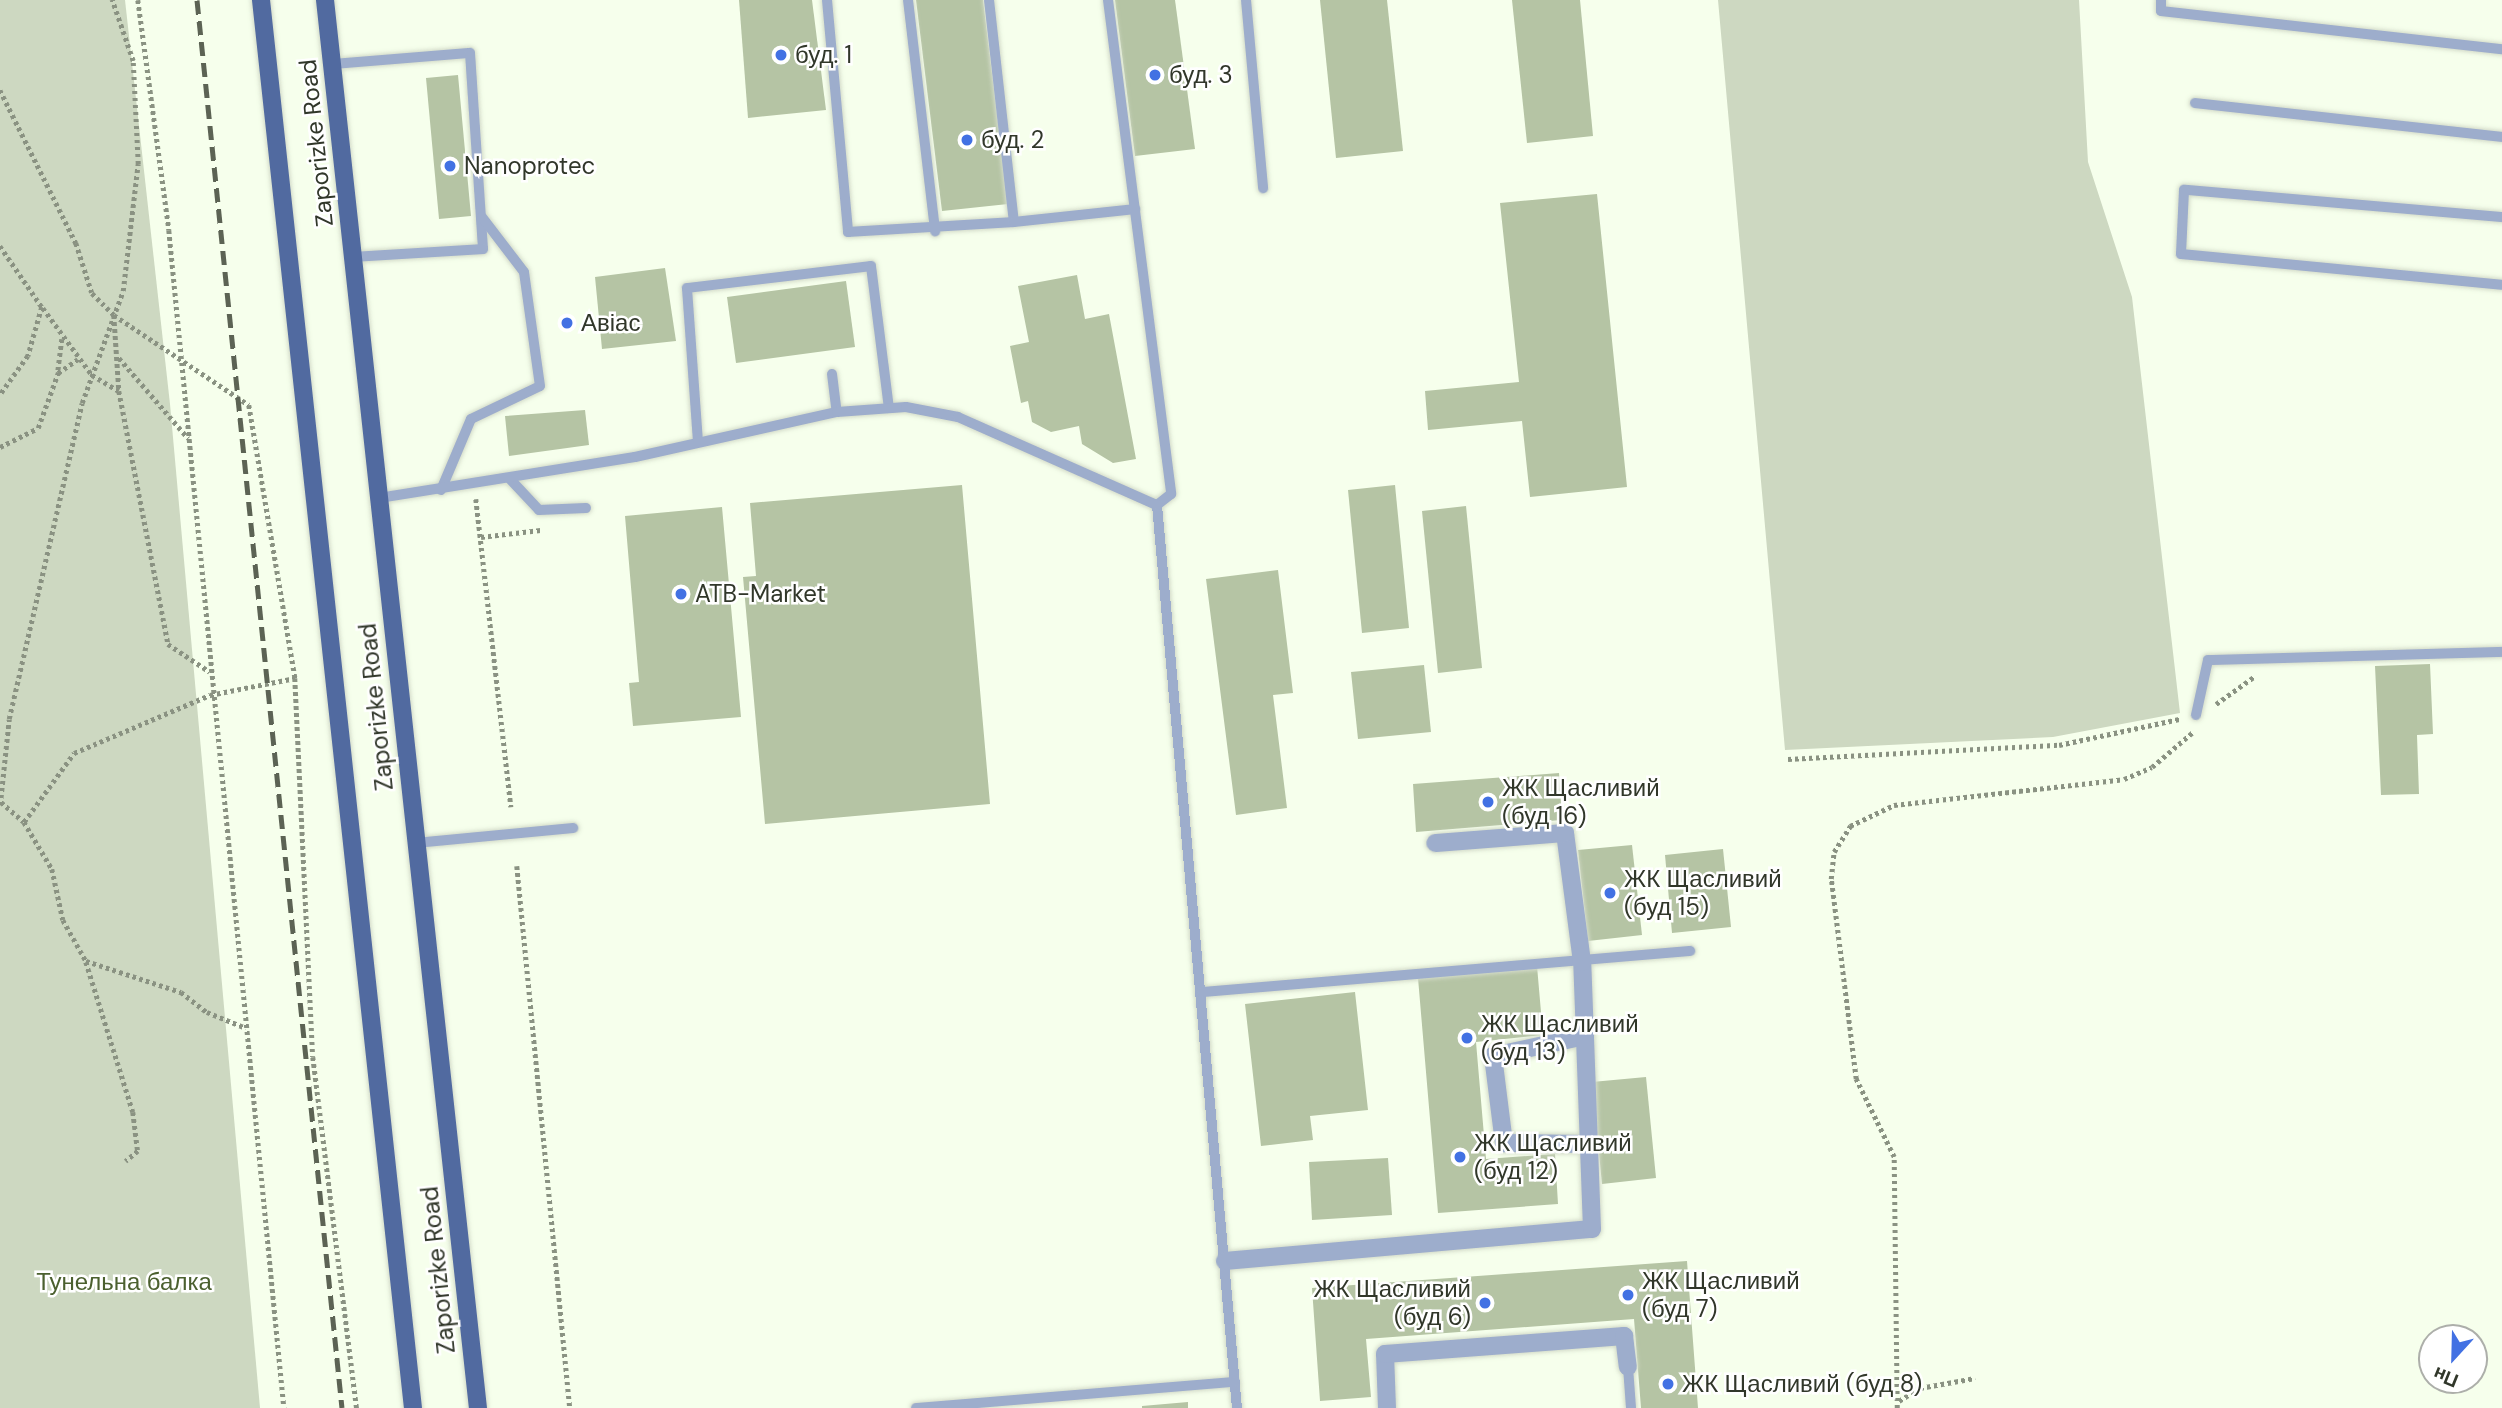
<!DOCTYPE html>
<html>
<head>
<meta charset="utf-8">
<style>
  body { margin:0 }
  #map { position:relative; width:2502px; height:1408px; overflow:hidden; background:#f6ffec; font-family:"DM Sans",sans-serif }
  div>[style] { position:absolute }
  .green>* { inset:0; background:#cdd8c1 }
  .building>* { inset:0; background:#b5c4a4 }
  .path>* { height:4.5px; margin-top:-2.25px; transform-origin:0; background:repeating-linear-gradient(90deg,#8a9282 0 3.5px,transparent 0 7px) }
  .roads { filter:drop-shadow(0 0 2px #d3dbc9) drop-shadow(0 0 2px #d3dbc9) }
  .lane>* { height:10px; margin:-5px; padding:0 5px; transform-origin:5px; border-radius:5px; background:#9dadcc }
  .street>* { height:18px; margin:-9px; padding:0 9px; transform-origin:9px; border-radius:9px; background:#9dadcc }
  .primary>* { height:18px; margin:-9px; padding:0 9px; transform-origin:9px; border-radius:9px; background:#516aa0 }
  .rail>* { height:5px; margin-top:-2.5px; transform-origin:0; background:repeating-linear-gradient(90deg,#5c6354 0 14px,transparent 0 21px) }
  .dots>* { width:19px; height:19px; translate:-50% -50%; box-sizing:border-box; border:4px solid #fff; border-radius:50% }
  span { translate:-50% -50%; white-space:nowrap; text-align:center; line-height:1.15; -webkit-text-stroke:5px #fff; paint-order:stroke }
  .poi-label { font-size:24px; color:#31372a }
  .left { translate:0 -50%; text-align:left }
  .right { translate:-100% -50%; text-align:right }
  .street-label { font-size:24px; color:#31372a }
  .park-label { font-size:24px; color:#4b602f }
  .north { position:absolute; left:2418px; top:1324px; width:70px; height:70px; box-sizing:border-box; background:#fff; border:2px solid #adafaa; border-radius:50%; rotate:202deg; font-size:19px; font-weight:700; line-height:28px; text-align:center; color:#31372a }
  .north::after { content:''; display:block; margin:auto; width:24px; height:32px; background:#4271e3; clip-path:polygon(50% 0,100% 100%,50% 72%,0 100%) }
</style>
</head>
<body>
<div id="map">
  <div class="green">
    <div style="clip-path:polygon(0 0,125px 0,170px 404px,260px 1408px,0 1408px)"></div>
    <div style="clip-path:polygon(1718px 0,2079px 0,2088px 162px,2132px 297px,2180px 713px,2053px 737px,1785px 750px)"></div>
  </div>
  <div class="building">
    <div style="clip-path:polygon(739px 0,812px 0,826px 110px,748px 118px)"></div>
    <div style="clip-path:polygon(916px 0,983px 0,1008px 204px,942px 211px)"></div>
    <div style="clip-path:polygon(1115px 0,1175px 0,1195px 149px,1135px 156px)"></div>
    <div style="clip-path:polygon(1320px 0,1387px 0,1403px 151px,1336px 158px)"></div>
    <div style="clip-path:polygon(1512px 0,1580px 0,1593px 136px,1527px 143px)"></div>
    <div style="clip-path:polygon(458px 75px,471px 216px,439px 219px,426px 78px)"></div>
    <div style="clip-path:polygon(1597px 194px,1627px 487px,1530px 497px,1522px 421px,1428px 430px,1425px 391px,1519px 382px,1500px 203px)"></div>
    <div style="clip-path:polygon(665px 268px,676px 341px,602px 349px,595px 277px)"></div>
    <div style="clip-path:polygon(1077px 275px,1085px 319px,1109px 314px,1136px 459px,1113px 463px,1082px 444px,1079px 426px,1051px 432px,1032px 422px,1028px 401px,1021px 403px,1010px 346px,1029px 342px,1018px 286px)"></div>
    <div style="clip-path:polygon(846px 281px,855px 347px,736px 363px,727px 297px)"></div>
    <div style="clip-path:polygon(585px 410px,589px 445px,509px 456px,505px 416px)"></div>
    <div style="clip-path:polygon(962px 485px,990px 804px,765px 824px,743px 577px,756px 576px,750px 503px)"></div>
    <div style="clip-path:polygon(1395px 485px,1409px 628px,1362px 633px,1348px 490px)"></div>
    <div style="clip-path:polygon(1466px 506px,1482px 668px,1438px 673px,1422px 511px)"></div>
    <div style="clip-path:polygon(722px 507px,741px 717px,633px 726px,629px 683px,639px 682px,625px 516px)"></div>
    <div style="clip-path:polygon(1278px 570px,1293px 693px,1273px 695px,1287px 808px,1236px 815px,1206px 579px)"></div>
    <div style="clip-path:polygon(2430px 664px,2433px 734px,2417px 735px,2419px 794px,2381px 795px,2375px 666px)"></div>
    <div style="clip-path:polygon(1424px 665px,1431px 732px,1358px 739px,1351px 672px)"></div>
    <div style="clip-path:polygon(1559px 773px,1562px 820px,1416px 832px,1413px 784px)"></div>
    <div style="clip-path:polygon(1632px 845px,1642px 935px,1588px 941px,1578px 850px)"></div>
    <div style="clip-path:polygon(1723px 849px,1731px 927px,1672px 933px,1665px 855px)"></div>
    <div style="clip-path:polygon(1537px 966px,1543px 1035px,1476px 1042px,1486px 1159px,1555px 1154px,1558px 1204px,1438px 1213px,1418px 978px)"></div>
    <div style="clip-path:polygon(1355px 992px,1368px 1110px,1310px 1116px,1313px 1140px,1261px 1146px,1245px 1004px)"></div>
    <div style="clip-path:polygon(1646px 1077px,1656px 1178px,1602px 1184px,1592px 1082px)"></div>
    <div style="clip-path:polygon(1388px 1158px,1392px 1215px,1312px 1220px,1309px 1162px)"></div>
    <div style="clip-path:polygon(1687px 1261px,1698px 1408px,1641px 1408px,1634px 1319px,1366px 1339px,1371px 1397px,1320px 1401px,1312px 1288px)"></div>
    <div style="clip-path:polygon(1188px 1402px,1188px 1408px,1142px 1408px,1142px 1406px)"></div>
  </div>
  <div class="path">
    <div style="left:138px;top:0;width:232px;rotate:82.3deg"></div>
    <div style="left:169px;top:230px;width:1184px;rotate:84.42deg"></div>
    <div style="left:0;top:90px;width:171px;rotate:63.6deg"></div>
    <div style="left:76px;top:243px;width:52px;rotate:72.3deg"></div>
    <div style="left:92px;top:293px;width:31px;rotate:45deg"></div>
    <div style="left:114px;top:315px;width:162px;rotate:33.7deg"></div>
    <div style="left:249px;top:405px;width:277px;rotate:80.4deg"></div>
    <div style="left:295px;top:678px;width:379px;rotate:87.3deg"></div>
    <div style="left:313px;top:1057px;width:354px;rotate:82.9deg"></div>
    <div style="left:0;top:246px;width:74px;rotate:55.5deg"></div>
    <div style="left:42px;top:307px;width:51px;rotate:105.9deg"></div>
    <div style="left:28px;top:356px;width:48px;rotate:125.7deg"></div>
    <div style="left:43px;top:308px;width:83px;rotate:53.8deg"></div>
    <div style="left:92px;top:375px;width:31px;rotate:31deg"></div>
    <div style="left:114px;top:315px;width:76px;rotate:86.2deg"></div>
    <div style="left:119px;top:391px;width:258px;rotate:79deg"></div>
    <div style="left:168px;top:644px;width:50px;rotate:33.7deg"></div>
    <div style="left:62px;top:339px;width:34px;rotate:97deg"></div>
    <div style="left:58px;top:373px;width:24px;rotate:-35deg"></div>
    <div style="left:119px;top:358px;width:106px;rotate:49.2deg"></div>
    <div style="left:0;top:447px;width:42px;rotate:-26.6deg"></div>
    <div style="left:38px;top:428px;width:59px;rotate:-70deg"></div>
    <div style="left:476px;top:499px;width:310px;rotate:83.5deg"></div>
    <div style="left:481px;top:537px;width:60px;rotate:-6.7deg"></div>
    <div style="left:2216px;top:704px;width:48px;rotate:-35.7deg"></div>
    <div style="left:1788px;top:759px;width:271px;rotate:-3deg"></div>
    <div style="left:2059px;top:745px;width:123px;rotate:-12.2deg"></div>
    <div style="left:1px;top:802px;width:30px;rotate:41deg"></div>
    <div style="left:24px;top:822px;width:55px;rotate:59.2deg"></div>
    <div style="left:52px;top:869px;width:52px;rotate:77.8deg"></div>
    <div style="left:63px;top:920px;width:47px;rotate:60.7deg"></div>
    <div style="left:86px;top:961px;width:100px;rotate:18.1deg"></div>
    <div style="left:181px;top:992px;width:33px;rotate:38deg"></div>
    <div style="left:207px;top:1012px;width:42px;rotate:22.3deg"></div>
    <div style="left:0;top:805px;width:86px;rotate:-84deg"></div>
    <div style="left:9px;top:719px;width:324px;rotate:-77deg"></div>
    <div style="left:82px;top:403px;width:119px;rotate:-69.9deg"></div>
    <div style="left:123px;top:291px;width:128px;rotate:-83.3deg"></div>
    <div style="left:138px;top:164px;width:103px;rotate:-92.8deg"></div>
    <div style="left:133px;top:61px;width:65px;rotate:-109deg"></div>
    <div style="left:24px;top:822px;width:85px;rotate:-54.1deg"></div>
    <div style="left:74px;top:753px;width:148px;rotate:-23.1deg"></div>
    <div style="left:210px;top:695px;width:87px;rotate:-11.3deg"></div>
    <div style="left:517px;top:866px;width:545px;rotate:84.42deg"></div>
    <div style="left:86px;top:962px;width:157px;rotate:72.6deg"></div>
    <div style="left:133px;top:1112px;width:39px;rotate:83deg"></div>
    <div style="left:138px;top:1151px;width:16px;rotate:140deg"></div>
    <div style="left:1899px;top:1401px;width:25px;rotate:-32deg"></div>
    <div style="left:1920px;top:1388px;width:56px;rotate:-10.3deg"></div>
    <div style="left:1897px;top:1408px;width:251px;rotate:-90.7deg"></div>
    <div style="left:1894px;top:1157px;width:87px;rotate:-116deg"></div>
    <div style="left:1856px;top:1079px;width:202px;rotate:-97.1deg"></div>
    <div style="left:1831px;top:879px;width:27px;rotate:-84deg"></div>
    <div style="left:1834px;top:852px;width:31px;rotate:-58deg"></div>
    <div style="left:1850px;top:826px;width:49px;rotate:-25.5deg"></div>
    <div style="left:1894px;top:805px;width:231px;rotate:-6.4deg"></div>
    <div style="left:2124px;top:779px;width:30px;rotate:-23deg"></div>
    <div style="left:2152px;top:767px;width:54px;rotate:-40.5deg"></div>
  </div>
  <div class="roads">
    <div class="lane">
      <div style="left:827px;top:0;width:233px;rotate:84.8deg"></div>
      <div style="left:848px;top:232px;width:166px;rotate:-3.4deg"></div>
      <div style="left:908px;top:0;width:233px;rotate:83.3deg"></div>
      <div style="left:989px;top:0;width:223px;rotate:83.6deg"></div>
      <div style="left:1014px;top:222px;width:122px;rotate:-6.1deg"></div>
      <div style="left:1108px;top:0;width:498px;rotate:82.7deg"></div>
      <div style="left:1171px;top:494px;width:18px;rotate:142deg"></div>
      <div style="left:1157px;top:505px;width:907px;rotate:84.94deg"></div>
      <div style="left:1246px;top:0;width:189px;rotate:84.8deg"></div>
      <div style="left:2161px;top:0;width:11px;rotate:90deg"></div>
      <div style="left:2161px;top:11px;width:343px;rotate:6.4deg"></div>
      <div style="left:332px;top:64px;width:138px;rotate:-4.6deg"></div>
      <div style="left:470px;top:53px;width:196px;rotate:86.2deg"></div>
      <div style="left:483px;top:249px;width:130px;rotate:176.5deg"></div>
      <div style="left:2195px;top:103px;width:309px;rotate:6.3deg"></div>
      <div style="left:2502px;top:217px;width:319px;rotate:-175.1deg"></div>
      <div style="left:2184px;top:190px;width:64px;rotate:92.7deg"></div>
      <div style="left:2181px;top:254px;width:322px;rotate:5.5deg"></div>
      <div style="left:832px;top:374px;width:38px;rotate:83deg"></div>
      <div style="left:698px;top:442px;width:154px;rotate:-94.1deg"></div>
      <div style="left:687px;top:288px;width:185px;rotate:-6.8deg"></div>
      <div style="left:871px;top:266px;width:143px;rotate:82.8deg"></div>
      <div style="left:510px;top:479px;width:42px;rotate:46.9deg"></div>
      <div style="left:539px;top:510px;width:47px;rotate:-2.4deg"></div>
      <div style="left:441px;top:490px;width:77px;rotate:-67.1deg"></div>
      <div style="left:471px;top:419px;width:76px;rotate:-25.6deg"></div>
      <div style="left:540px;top:386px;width:115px;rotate:-98deg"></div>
      <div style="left:524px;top:272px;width:69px;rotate:-127.4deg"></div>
      <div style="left:379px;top:498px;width:259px;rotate:-9.1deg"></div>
      <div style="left:635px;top:457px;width:207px;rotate:-12.6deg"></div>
      <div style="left:837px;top:412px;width:69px;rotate:-4.1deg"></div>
      <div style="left:906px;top:407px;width:53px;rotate:10.9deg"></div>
      <div style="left:958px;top:417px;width:218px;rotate:23.9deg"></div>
      <div style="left:2196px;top:715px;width:56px;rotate:-77.7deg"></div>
      <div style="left:2208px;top:660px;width:294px;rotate:-1.6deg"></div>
      <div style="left:415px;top:843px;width:159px;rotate:-5.4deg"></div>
      <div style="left:1202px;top:992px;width:490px;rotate:-4.8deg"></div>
      <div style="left:1628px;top:1367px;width:41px;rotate:85.8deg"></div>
      <div style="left:916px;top:1408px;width:320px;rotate:-4.7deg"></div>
    </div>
    <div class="street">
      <div style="left:1585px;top:1036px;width:94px;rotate:167.7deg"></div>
      <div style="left:1493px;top:1056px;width:88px;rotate:82.8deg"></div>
      <div style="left:1504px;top:1143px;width:85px;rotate:0.7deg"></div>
      <div style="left:1225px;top:1261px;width:368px;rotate:-5deg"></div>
      <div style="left:1592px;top:1229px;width:267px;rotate:-92.1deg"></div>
      <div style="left:1582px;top:962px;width:130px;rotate:-97.5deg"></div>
      <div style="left:1565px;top:833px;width:130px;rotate:175.6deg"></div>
      <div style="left:1387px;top:1408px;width:54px;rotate:-92.1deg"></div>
      <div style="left:1385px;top:1354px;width:240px;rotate:-4.3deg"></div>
      <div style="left:1624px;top:1336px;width:31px;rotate:83deg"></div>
    </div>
    <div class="primary">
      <div style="left:261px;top:0;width:1416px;rotate:83.84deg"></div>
      <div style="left:325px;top:0;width:1416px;rotate:83.8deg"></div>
    </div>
  </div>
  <div class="rail">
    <div style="left:197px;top:0;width:1415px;rotate:84.12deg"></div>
  </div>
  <div class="dots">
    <div style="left:781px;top:55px;background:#4271e3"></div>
    <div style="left:1155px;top:75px;background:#4271e3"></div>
    <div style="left:967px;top:140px;background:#4271e3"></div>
    <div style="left:450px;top:166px;background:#4271e3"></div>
    <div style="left:567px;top:323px;background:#4271e3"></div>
    <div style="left:681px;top:594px;background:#4271e3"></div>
    <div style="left:1488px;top:802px;background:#4271e3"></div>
    <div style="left:1610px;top:893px;background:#4271e3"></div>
    <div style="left:1467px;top:1038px;background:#4271e3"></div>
    <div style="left:1460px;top:1157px;background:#4271e3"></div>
    <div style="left:1628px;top:1295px;background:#4271e3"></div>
    <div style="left:1485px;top:1303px;background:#4271e3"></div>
    <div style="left:1668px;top:1384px;background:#4271e3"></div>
  </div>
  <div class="poi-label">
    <span class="left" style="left:795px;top:55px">буд. 1</span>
    <span class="left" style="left:1169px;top:75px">буд. 3</span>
    <span class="left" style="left:981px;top:140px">буд. 2</span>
    <span class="left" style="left:464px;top:166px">Nanoprotec</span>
    <span class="left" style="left:581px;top:323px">Авіас</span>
    <span class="left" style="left:695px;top:594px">ATB-Market</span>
    <span class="left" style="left:1502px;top:802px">ЖК Щасливий<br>(буд 16)</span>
    <span class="left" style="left:1624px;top:893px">ЖК Щасливий<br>(буд 15)</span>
    <span class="left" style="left:1481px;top:1038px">ЖК Щасливий<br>(буд 13)</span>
    <span class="left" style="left:1474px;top:1157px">ЖК Щасливий<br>(буд 12)</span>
    <span class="left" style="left:1642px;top:1295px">ЖК Щасливий<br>(буд 7)</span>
    <span class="right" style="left:1471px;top:1303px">ЖК Щасливий<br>(буд 6)</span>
    <span class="left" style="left:1682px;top:1384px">ЖК Щасливий (буд 8)</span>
  </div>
  <div class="street-label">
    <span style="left:316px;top:143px;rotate:-96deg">Zaporizke Road</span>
    <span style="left:376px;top:707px;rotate:-96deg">Zaporizke Road</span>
    <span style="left:438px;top:1270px;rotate:-96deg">Zaporizke Road</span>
  </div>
  <div class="park-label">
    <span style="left:124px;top:1282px">Тунельна балка</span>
  </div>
  <div class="north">Пн</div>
</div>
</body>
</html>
